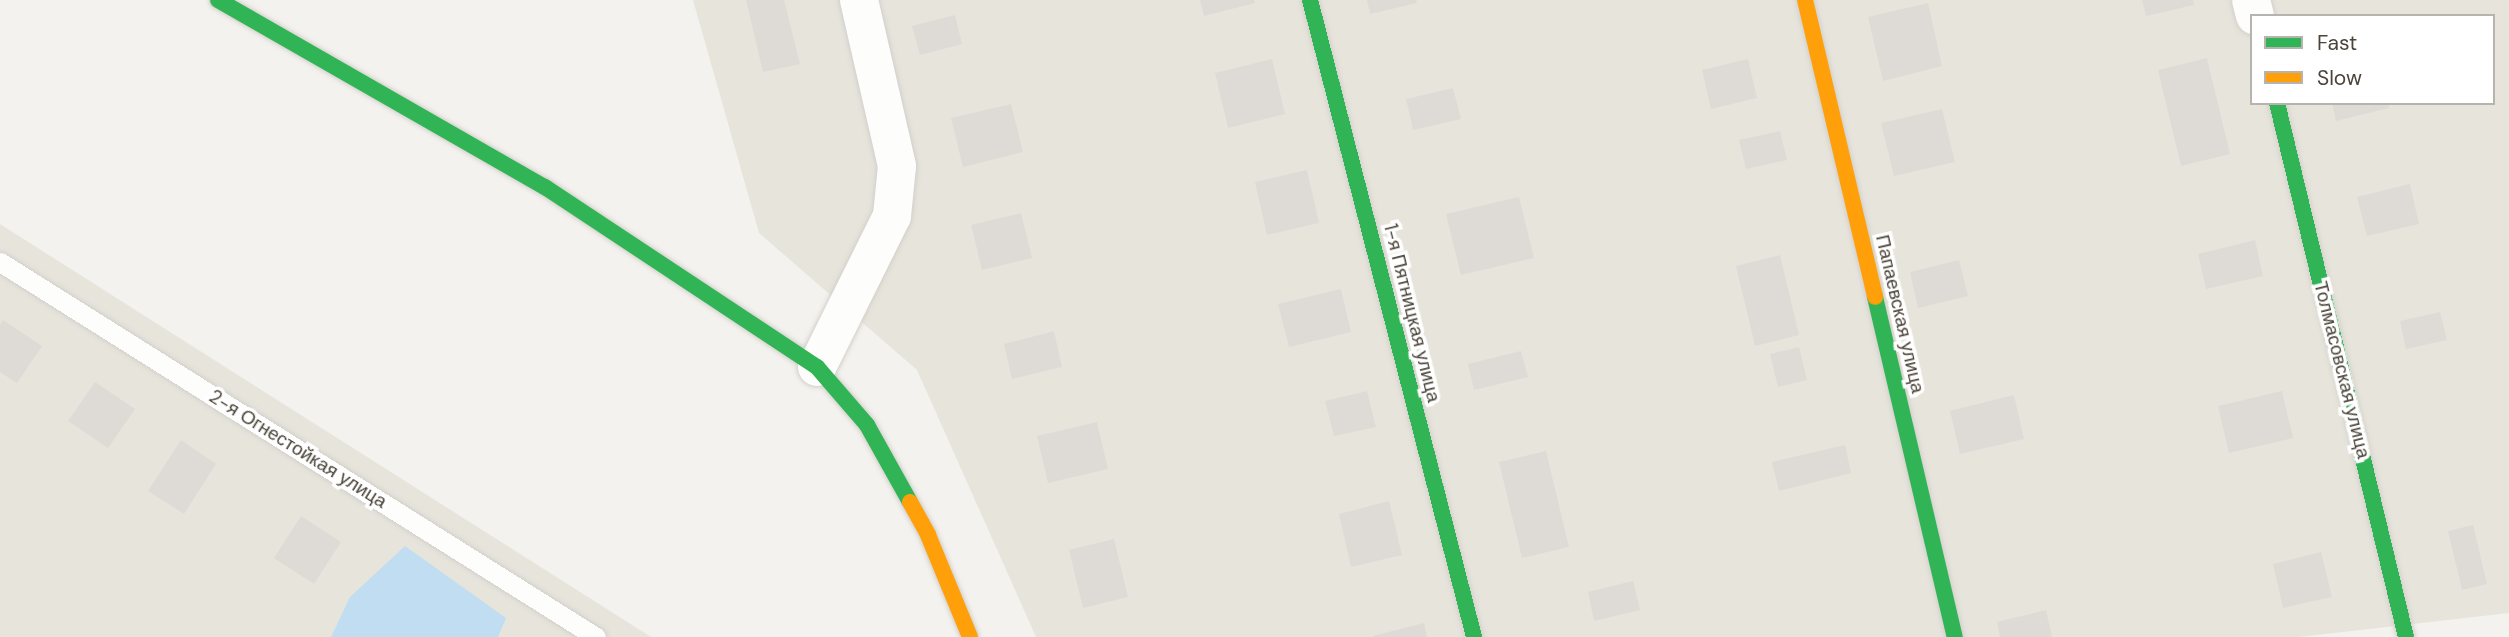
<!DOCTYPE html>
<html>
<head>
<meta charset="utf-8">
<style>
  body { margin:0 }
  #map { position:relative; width:2509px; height:637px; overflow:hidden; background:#f4f2ee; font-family:"DM Sans",sans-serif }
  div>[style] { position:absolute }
  .residential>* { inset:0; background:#e7e4dc }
  .water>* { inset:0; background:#c0ddf1 }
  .building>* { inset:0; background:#dedbd6 }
  .roads { filter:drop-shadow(0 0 2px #d2d0cb) drop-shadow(0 0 2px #d2d0cb) }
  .lane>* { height:19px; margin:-9.5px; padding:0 9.5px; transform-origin:9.5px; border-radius:9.5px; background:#fdfdfc }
  .street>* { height:38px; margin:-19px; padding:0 19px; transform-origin:19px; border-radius:19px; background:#fdfdfc }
  .fast>* { height:16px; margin:-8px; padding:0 8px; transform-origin:8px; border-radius:8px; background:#30b455 }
  .slow>* { height:16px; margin:-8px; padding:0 8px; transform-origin:8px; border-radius:8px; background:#ff9f0a }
  span { translate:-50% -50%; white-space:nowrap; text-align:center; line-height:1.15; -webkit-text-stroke:7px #fff; paint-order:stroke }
  .street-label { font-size:19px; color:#4b4439 }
  .legend { position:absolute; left:2250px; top:14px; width:245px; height:91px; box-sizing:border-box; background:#fff; border:2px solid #b7b4b0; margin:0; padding:9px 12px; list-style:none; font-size:21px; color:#4b4439 }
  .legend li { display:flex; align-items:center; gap:14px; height:35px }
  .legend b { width:35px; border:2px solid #b7b4b0 }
</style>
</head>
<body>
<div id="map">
  <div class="residential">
    <div style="clip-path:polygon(evenodd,693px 0,2509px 0,2509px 613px,2299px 637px,1036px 637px,917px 370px,759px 233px,693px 0,2252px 16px,2493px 16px,2493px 103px,2252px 103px,2252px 16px)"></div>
    <div style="clip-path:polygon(0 224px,651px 637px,0 637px)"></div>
  </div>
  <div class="water">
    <div style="clip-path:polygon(405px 546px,506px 618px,498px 637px,331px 637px,350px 597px)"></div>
  </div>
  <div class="building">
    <div style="clip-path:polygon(746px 0,784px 0,800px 64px,763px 72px)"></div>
    <div style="clip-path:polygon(1200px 0,1254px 0,1255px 3px,1204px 16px)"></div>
    <div style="clip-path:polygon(1367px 0,1416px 0,1417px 3px,1370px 14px)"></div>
    <div style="clip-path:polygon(2142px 0,2193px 0,2194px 5px,2146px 16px)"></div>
    <div style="clip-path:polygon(1928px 3px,1942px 66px,1883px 81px,1868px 17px)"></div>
    <div style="clip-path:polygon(955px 15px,962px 44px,920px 55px,912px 26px)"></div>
    <div style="clip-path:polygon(2207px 58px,2230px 154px,2181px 166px,2158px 70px)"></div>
    <div style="clip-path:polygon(1272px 59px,1285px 114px,1228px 128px,1215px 73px)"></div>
    <div style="clip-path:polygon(1748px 59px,1757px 98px,1711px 109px,1702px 70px)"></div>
    <div style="clip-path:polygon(1453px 88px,1461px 119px,1413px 130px,1406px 99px)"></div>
    <div style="clip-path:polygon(2332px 103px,2388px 103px,2389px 108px,2336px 121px)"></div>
    <div style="clip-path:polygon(1011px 104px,1023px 152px,963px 167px,951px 118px)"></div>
    <div style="clip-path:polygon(1942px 109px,1955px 162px,1894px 176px,1881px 123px)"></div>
    <div style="clip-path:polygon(1780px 131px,1787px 160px,1746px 169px,1739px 140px)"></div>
    <div style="clip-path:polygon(1307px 170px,1319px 223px,1267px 235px,1255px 182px)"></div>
    <div style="clip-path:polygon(2410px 184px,2419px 224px,2367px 236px,2357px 197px)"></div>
    <div style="clip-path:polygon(1519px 197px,1534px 258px,1461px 275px,1446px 214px)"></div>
    <div style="clip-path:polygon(1021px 213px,1032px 258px,982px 270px,971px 225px)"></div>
    <div style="clip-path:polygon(2255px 240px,2263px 276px,2206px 289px,2198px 254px)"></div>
    <div style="clip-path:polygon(1780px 255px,1799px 335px,1755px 346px,1736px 266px)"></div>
    <div style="clip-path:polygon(1959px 260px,1968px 296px,1918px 308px,1910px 272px)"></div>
    <div style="clip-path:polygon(1341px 289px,1351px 332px,1289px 347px,1278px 304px)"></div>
    <div style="clip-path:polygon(2440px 312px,2447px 340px,2406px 349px,2400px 321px)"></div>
    <div style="clip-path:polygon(3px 320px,42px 346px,17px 383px,0 372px,0 325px)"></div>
    <div style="clip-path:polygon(1054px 331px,1062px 367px,1012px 379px,1004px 344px)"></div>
    <div style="clip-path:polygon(1799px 347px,1807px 380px,1778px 387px,1770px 354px)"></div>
    <div style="clip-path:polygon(1521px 351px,1528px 377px,1474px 390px,1468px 364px)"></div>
    <div style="clip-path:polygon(95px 382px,135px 409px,108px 448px,68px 421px)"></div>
    <div style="clip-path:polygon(1367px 391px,1376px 427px,1334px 436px,1325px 401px)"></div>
    <div style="clip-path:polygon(2282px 391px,2293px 438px,2229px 453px,2218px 406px)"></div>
    <div style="clip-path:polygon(2014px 395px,2024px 439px,1960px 454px,1950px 411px)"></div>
    <div style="clip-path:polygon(1097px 422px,1108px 469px,1048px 483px,1037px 436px)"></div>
    <div style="clip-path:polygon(181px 440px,216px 464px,184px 514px,148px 491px)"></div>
    <div style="clip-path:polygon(1845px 445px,1851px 473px,1779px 491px,1772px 462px)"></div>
    <div style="clip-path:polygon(1546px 451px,1569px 547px,1522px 558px,1499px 462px)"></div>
    <div style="clip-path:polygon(1389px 501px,1402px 555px,1351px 567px,1339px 514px)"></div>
    <div style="clip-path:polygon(301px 516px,341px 542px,314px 584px,274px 558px)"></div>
    <div style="clip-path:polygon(2473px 525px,2487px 584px,2462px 590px,2448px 531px)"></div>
    <div style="clip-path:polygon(1114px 539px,1128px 597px,1083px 608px,1069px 550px)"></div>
    <div style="clip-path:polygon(2321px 552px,2332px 597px,2283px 608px,2273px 564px)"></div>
    <div style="clip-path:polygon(1633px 581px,1640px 610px,1594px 621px,1588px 592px)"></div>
    <div style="clip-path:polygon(2046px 610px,2052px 637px,2000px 637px,1997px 622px)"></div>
    <div style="clip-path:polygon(1424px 623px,1427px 637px,1373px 637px,1373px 636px)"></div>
  </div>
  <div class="roads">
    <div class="lane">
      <div style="left:0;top:262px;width:704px;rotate:32.18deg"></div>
    </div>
    <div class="street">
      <div style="left:2251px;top:0;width:16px;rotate:76deg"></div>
      <div style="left:817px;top:367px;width:169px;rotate:-63.6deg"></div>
      <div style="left:892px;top:216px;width:50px;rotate:-84.3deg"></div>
      <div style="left:897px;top:166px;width:170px;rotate:-102.9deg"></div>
    </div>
    <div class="fast">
      <div style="left:218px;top:0;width:377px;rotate:29.8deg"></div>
      <div style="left:545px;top:187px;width:326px;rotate:33.5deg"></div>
      <div style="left:817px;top:367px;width:77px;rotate:49.2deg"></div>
      <div style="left:867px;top:425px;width:88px;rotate:60.8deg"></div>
      <div style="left:1310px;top:0;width:658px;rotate:75.56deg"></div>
      <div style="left:2277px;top:103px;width:549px;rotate:76.42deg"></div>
      <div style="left:1875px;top:297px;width:349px;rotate:76.8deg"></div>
    </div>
    <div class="slow">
      <div style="left:1805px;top:0;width:305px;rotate:76.7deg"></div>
      <div style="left:910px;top:502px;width:38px;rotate:61deg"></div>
      <div style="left:928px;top:535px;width:110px;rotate:67.6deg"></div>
    </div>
  </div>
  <div class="street-label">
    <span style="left:1412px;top:313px;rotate:76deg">1-я Пятницкая улица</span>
    <span style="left:1900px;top:314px;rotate:77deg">Папаевская улица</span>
    <span style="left:2342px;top:370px;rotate:76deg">Толмасовская улица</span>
    <span style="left:298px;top:449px;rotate:32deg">2-я Огнестойкая улица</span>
  </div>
  <ul class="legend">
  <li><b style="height:9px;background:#30b455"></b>Fast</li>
  <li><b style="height:9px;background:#ff9f0a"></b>Slow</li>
  </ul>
</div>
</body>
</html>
